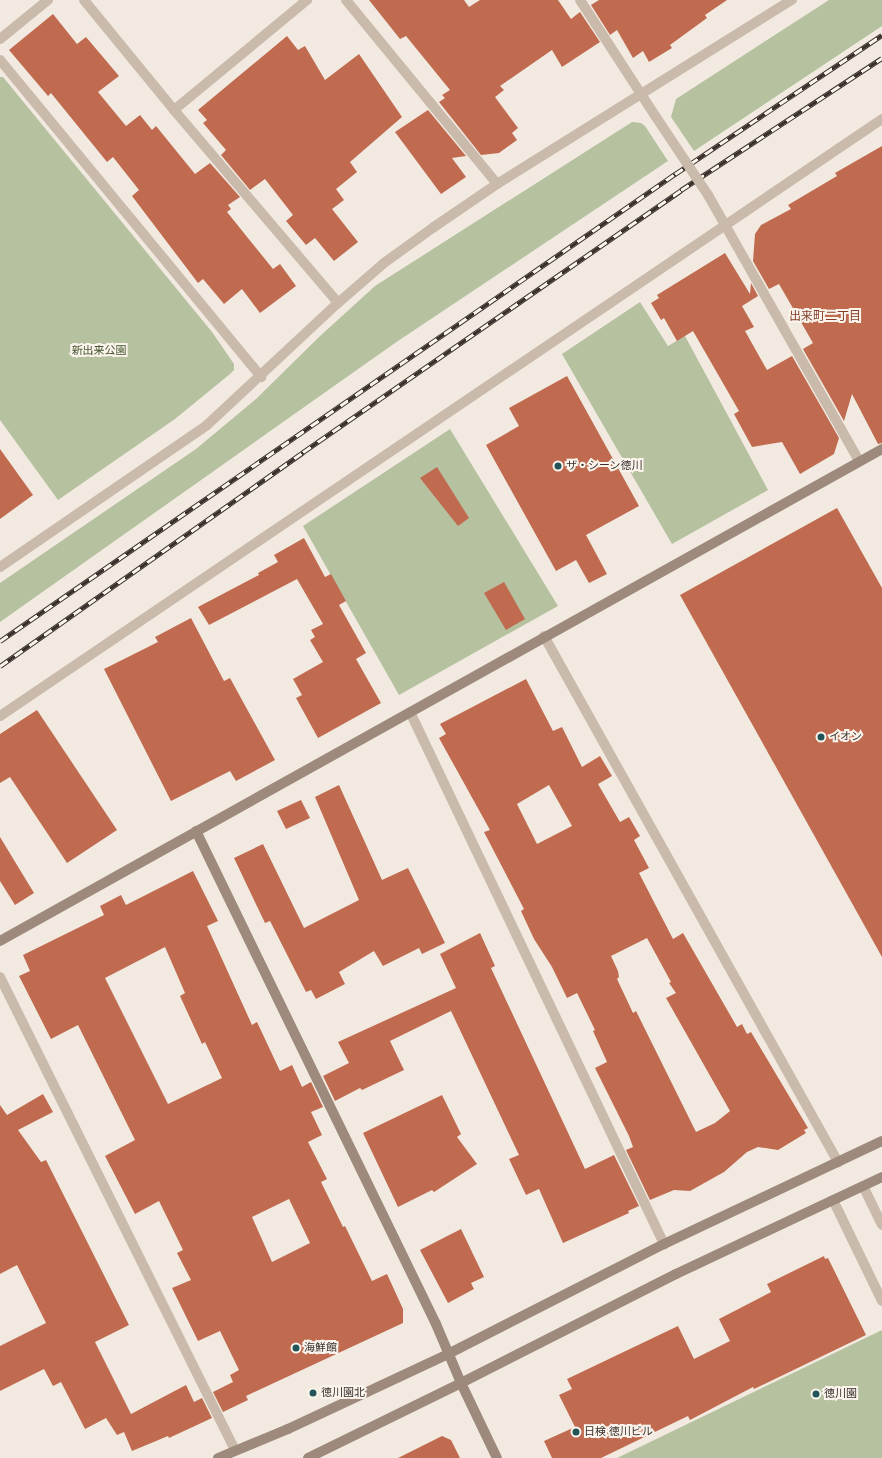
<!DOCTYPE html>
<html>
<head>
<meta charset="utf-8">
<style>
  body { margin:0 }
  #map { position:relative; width:882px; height:1458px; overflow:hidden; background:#f2eae0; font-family:"Varela Round","Noto Sans JP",sans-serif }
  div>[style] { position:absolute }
  .green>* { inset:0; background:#b6c1a0 }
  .building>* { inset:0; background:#c06b50 }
  .street>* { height:10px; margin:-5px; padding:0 5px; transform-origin:5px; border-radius:5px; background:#cabaac }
  .secondary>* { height:10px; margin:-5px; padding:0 5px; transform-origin:5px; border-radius:5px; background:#9e897d }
  .rail>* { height:4.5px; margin-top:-2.25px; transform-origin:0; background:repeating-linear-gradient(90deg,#faf4ec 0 9px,#382f2b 0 18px); box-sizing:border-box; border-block:1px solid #382f2b }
  .street-bridge>* { height:10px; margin:-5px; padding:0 5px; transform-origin:5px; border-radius:5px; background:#cabaac }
  .dots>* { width:11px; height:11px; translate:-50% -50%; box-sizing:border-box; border:2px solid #faf4ec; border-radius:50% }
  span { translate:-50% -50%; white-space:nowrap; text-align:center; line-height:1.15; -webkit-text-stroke:4px #faf4ec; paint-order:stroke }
  .park-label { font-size:11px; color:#47562f }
  .poi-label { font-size:11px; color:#382f2b }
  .left { translate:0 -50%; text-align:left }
  .neighbourhood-label { font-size:12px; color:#843e27 }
</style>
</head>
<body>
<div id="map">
  <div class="green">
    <div style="clip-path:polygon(829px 0,882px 0,882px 26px,694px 151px,671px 117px,676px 99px)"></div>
    <div style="clip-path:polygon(0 77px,3px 77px,212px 332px,234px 364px,234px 370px,230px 374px,175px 419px,58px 500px,0 420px)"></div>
    <div style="clip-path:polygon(632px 122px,641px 123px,645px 126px,668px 161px,395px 343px,0 622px,0 583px,196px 449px,256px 399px,319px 337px,375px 286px)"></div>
    <div style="clip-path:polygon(640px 302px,668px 346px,685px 336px,768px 490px,672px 544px,562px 354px)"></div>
    <div style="clip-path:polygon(450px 429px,558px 606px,399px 695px,303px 526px)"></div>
    <div style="clip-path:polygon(882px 1330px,882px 1458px,617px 1458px)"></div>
  </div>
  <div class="building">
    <div style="clip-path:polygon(369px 0,464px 0,469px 7px,480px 0,558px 0,571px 19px,580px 12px,600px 42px,562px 67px,552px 50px,500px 86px,504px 90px,495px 97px,518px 128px,512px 133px,517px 140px,499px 153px,481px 155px,439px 102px,445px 98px,442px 95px,450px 90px,406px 36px,400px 39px)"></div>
    <div style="clip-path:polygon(599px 0,727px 0,705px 15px,707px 18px,670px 45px,672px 48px,649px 62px,643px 51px,633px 58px,617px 30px,610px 35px,591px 5px)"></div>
    <div style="clip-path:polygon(53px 14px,77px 44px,86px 37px,119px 76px,98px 92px,126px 126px,140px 115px,152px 130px,156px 126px,195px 174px,210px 163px,240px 197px,228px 205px,231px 209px,227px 212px,273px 269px,280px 264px,296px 286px,260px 313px,242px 289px,224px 304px,203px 279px,198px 283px,132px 196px,139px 190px,113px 157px,107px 162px,51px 93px,48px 96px,9px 50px)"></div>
    <div style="clip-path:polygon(287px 36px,298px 50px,305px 46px,325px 80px,359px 54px,402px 117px,350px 162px,357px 172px,336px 189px,344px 200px,332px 209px,358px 242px,334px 261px,315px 238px,306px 245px,286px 221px,293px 215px,265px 179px,250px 190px,221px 155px,226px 150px,203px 123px,207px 120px,198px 110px)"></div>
    <div style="clip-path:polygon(428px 110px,466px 156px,452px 158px,466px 177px,441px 194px,395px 132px)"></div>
    <div style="clip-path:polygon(882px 146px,882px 443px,878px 444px,852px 394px,844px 421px,803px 349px,813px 343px,779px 284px,769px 289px,753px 261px,755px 234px,761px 225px,791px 209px,788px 205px,837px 176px,835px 173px)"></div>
    <div style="clip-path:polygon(725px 253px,750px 294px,751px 283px,758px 296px,742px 306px,754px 327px,745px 331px,767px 370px,792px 356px,839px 438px,834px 454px,800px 474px,782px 442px,752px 447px,734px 414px,739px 411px,693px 331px,677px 341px,664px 318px,661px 320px,651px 303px,659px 298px,657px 295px)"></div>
    <div style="clip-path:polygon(567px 376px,639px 506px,586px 535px,607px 574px,589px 583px,576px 560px,556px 571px,486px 445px,519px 426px,509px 408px)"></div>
    <div style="clip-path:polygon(0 449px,33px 495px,0 519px)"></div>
    <div style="clip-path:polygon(437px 467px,469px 518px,458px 526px,420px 478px)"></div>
    <div style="clip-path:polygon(837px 508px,882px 588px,882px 957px,680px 595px)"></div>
    <div style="clip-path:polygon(304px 538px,325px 577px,331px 574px,346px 601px,339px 605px,366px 653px,356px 659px,381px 703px,318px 738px,296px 698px,302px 695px,293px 679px,323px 662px,310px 640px,315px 637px,311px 630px,323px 624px,297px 579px,209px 625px,198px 607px,259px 575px,258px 573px,278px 562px,274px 555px)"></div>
    <div style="clip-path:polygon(504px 582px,525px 619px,506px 630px,484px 593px)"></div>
    <div style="clip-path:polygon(191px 618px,224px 681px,230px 678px,275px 760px,236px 781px,230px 771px,171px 801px,104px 669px,158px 642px,155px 637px)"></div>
    <div style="clip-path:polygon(evenodd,526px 679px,553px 731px,562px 727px,582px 767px,600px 756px,612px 776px,598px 784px,620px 822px,629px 817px,640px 836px,634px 840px,649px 868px,639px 873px,673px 939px,683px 933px,737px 1027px,742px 1024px,747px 1034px,751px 1032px,808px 1128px,804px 1130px,806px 1133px,778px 1150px,758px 1147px,747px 1152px,724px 1172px,690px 1191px,674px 1190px,650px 1200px,626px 1150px,633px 1147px,629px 1136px,595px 1068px,607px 1062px,593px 1031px,595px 1030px,577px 993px,567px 998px,552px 967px,534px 939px,521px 911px,524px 909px,484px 832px,490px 830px,439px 738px,446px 734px,440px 724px,526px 679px,549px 785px,572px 826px,537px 844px,517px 804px,549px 785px,526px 679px,647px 938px,671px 982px,669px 983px,676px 993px,666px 998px,730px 1111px,715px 1123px,696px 1132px,636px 1011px,633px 1013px,617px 979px,619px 977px,618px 971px,611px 956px,647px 938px)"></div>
    <div style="clip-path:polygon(37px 710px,117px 830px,67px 863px,10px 777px,0 783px,0 734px)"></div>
    <div style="clip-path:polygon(339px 785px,382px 880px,408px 868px,445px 943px,422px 954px,419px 948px,383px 966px,374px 951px,339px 972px,345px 984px,316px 999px,311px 990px,306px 992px,270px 921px,265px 923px,234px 858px,263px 844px,304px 928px,359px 900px,315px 797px)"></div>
    <div style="clip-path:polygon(301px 800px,310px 818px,286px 829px,277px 811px)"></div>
    <div style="clip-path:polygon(0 837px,34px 893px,15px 905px,0 881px)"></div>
    <div style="clip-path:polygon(evenodd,193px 871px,218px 921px,207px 926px,252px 1025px,257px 1022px,280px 1071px,292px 1065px,302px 1087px,311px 1082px,323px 1107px,311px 1112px,322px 1135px,308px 1142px,327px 1179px,321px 1182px,343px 1227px,345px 1226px,372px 1281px,387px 1274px,403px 1309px,403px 1323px,246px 1396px,248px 1400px,223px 1412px,213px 1392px,233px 1382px,230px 1375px,239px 1370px,220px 1331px,198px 1341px,172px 1288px,191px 1280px,177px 1253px,183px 1250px,159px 1201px,135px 1214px,105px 1156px,135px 1140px,78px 1025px,51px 1039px,19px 976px,30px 971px,23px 955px,104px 915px,100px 906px,121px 895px,126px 905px,193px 871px,165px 947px,185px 993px,180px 996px,202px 1044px,205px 1042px,222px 1078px,168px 1104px,105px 978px,165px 947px,193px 871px,289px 1199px,310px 1243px,272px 1262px,252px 1217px,289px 1199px)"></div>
    <div style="clip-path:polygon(480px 933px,495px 966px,491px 968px,585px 1169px,614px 1155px,639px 1206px,628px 1211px,629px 1213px,563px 1243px,539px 1189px,526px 1195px,509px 1159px,519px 1155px,451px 1011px,390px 1041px,404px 1070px,362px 1090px,360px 1088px,335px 1101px,323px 1076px,349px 1063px,338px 1042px,456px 988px,440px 954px)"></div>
    <div style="clip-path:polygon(43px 1094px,53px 1112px,18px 1130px,41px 1162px,46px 1160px,129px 1325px,95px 1342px,131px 1414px,186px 1385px,194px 1402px,202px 1398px,212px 1418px,169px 1438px,168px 1436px,132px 1451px,124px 1432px,117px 1435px,106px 1418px,85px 1429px,61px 1382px,53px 1386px,44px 1369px,0 1391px,0 1346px,46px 1323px,17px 1265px,0 1274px,0 1105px,7px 1115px)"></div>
    <div style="clip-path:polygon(442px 1095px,461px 1134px,457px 1137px,477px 1164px,434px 1192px,432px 1190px,398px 1207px,363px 1133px)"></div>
    <div style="clip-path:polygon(461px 1229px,484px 1277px,471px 1283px,474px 1289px,448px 1303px,420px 1250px)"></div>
    <div style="clip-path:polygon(824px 1256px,825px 1259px,828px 1258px,866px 1335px,754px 1389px,753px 1387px,690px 1420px,688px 1416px,601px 1458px,552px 1458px,544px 1441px,575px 1427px,559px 1395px,572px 1389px,567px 1379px,678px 1326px,694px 1359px,730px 1341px,719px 1319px,771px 1292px,767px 1284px)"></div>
    <div style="clip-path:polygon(442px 1436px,451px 1440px,460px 1458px,398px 1458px)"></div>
  </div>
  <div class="street">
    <div style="left:84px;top:0;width:142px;rotate:50.7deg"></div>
    <div style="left:174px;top:110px;width:253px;rotate:49.6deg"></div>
    <div style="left:346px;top:0;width:238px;rotate:50.6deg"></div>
    <div style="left:580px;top:0;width:140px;rotate:57deg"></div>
    <div style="left:0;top:39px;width:62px;rotate:-39.1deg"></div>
    <div style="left:0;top:60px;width:411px;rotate:50.5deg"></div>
    <div style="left:174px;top:110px;width:173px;rotate:-39.6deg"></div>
    <div style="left:708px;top:195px;width:306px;rotate:60.4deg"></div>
    <div style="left:0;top:567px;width:251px;rotate:-34.4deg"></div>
    <div style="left:207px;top:425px;width:179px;rotate:-43deg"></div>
    <div style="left:338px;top:303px;width:61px;rotate:-41deg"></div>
    <div style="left:384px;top:263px;width:62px;rotate:-35.8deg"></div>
    <div style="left:434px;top:227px;width:76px;rotate:-34.3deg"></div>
    <div style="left:497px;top:184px;width:348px;rotate:-32deg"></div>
    <div style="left:544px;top:636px;width:603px;rotate:60.8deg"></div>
    <div style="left:410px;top:712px;width:590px;rotate:64.48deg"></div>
    <div style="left:0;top:716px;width:1065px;rotate:-34.09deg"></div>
    <div style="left:0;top:977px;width:528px;rotate:63.58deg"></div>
    <div style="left:863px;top:1186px;width:43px;rotate:64deg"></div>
    <div style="left:833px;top:1200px;width:112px;rotate:64.1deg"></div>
  </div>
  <div class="secondary">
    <div style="left:196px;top:831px;width:548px;rotate:64.04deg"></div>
    <div style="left:436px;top:1324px;width:64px;rotate:67deg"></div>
    <div style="left:461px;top:1383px;width:83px;rotate:64.4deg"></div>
    <div style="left:0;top:941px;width:1010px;rotate:-29.15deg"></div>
    <div style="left:218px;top:1458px;width:76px;rotate:-22.5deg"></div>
    <div style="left:288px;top:1429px;width:177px;rotate:-25.1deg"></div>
    <div style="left:448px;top:1354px;width:242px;rotate:-27deg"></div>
    <div style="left:664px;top:1244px;width:241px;rotate:-25.3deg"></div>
    <div style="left:308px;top:1458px;width:170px;rotate:-26.1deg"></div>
    <div style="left:461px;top:1383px;width:241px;rotate:-26.9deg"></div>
    <div style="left:676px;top:1274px;width:228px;rotate:-25.2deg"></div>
  </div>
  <div class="rail">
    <div style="left:0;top:641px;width:821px;rotate:-34.68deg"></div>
    <div style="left:675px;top:174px;width:249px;rotate:-33.9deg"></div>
    <div style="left:0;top:666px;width:371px;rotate:-35.2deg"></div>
    <div style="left:303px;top:452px;width:460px;rotate:-34.7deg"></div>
    <div style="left:681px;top:190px;width:240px;rotate:-33.3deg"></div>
  </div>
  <div class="street-bridge">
    <div style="left:656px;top:117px;width:94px;rotate:56.3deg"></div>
  </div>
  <div class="dots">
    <div style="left:558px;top:466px;background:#225458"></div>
    <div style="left:821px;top:737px;background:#225458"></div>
    <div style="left:296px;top:1348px;background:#225458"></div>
    <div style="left:313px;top:1393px;background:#225458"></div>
    <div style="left:816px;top:1394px;background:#225458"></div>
    <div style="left:576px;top:1432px;background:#225458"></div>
  </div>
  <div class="park-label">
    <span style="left:99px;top:351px">新出来公園</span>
  </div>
  <div class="poi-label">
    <span class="left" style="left:566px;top:466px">ザ・シーン徳川</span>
    <span class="left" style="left:829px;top:737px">イオン</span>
    <span class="left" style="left:304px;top:1348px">海鮮館</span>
    <span class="left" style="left:321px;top:1393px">徳川園北</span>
    <span class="left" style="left:824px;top:1394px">徳川園</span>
    <span class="left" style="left:584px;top:1432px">日検 徳川ビル</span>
  </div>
  <div class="neighbourhood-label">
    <span style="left:825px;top:317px">出来町二丁目</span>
  </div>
</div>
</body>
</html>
